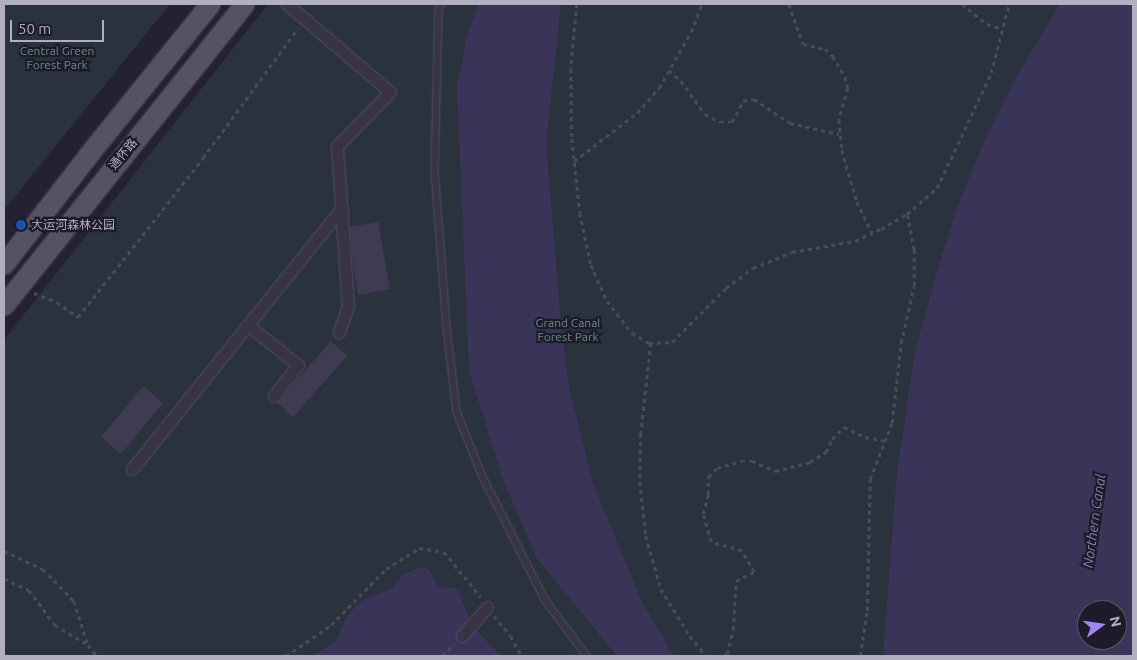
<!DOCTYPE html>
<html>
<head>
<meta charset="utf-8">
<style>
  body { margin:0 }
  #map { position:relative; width:1137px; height:660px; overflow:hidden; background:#252135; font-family:Ubuntu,"Noto Sans SC",sans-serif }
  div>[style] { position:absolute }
  .green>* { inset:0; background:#2a323e }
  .water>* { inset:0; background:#3b3459 }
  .building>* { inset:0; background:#3f3b52 }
  .path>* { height:2.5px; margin-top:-1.25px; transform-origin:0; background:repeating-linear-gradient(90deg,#484c5a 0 4px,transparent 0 8px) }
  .roads { filter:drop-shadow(0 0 1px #534f60) drop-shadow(0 0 1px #534f60) }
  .lane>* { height:5.5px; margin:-2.75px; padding:0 2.75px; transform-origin:2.75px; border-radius:2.75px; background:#383445 }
  .street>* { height:11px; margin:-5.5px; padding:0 5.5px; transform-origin:5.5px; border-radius:5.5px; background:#383445 }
  .primary>* { height:19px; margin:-9.5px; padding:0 9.5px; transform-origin:9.5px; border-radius:9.5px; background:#565265 }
  .dots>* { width:14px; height:14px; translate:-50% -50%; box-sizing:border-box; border:2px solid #1d1a2a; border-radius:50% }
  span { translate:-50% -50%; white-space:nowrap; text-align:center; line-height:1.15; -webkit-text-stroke:4.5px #1d1a2a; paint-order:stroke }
  .park-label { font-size:12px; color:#68908a }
  .street-label { font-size:12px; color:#b3afc2 }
  .poi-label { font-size:12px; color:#b3afc2 }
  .left { translate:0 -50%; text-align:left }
  .water-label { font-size:14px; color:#8880ad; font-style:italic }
  .frame { position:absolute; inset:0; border:5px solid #b3afc2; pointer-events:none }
  .north { position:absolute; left:1077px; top:600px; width:50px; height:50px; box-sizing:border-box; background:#1d1a2a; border:1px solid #595667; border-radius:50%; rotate:76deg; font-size:14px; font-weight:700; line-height:20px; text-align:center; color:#b3afc2 }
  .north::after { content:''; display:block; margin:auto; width:18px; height:22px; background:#9e87ee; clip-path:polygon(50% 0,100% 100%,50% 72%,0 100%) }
  .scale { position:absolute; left:10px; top:20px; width:94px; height:22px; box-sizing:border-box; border:2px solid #b3afc2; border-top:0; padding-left:6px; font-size:15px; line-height:18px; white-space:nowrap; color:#b3afc2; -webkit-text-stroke:4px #1d1a2a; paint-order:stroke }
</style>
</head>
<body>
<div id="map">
  <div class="green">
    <div style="clip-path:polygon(4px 4px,170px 4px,4px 210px)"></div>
    <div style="clip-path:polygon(evenodd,268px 4px,1133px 4px,1133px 656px,4px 656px,4px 340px,268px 4px,1087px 610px,1117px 610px,1117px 640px,1087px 640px,1087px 610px)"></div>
  </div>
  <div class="water">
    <div style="clip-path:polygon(478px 4px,561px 4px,546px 142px,562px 337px,570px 391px,593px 483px,641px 600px,674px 656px,617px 656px,536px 557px,504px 482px,469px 371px,457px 87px,467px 37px)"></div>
    <div style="clip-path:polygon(evenodd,1060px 4px,1133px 4px,1133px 656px,883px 656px,897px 472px,915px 352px,935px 278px,958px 205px,984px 142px,1014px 81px,1060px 4px,1087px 610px,1117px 610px,1117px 640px,1087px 640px,1087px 610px)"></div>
    <div style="clip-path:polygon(424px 567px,429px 570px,439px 587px,455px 588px,459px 592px,471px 623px,489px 644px,502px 656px,312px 656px,336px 641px,347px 617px,356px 606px,365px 599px,393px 588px,402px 575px,418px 568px)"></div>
  </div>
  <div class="building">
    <div style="clip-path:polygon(378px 222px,390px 289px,358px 295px,353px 266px,350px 227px)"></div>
    <div style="clip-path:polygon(331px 341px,347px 356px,293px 417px,277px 403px)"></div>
    <div style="clip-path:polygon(143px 386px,163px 403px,121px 454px,101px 437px)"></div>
  </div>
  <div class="path">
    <div style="left:577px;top:4px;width:65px;rotate:95.3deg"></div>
    <div style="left:571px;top:69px;width:70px;rotate:89.2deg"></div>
    <div style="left:572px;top:139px;width:74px;rotate:83.8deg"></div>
    <div style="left:580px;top:213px;width:53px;rotate:78.1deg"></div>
    <div style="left:591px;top:265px;width:39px;rotate:66deg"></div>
    <div style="left:607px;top:301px;width:41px;rotate:52deg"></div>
    <div style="left:632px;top:333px;width:20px;rotate:30deg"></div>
    <div style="left:649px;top:343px;width:23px;rotate:-2deg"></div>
    <div style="left:672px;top:342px;width:76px;rotate:-45deg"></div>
    <div style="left:726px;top:288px;width:34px;rotate:-37deg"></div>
    <div style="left:753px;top:268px;width:42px;rotate:-22.3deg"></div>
    <div style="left:792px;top:252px;width:64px;rotate:-9.9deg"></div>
    <div style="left:855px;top:241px;width:29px;rotate:-25deg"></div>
    <div style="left:881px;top:229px;width:30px;rotate:-30deg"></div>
    <div style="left:907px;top:214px;width:40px;rotate:-41deg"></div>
    <div style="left:937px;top:188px;width:127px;rotate:-64.8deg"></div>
    <div style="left:991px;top:73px;width:71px;rotate:-75.4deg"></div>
    <div style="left:789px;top:4px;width:42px;rotate:70.7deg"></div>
    <div style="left:803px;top:44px;width:23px;rotate:13deg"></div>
    <div style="left:825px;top:49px;width:11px;rotate:41deg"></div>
    <div style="left:833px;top:56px;width:24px;rotate:60deg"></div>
    <div style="left:845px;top:77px;width:11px;rotate:75deg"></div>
    <div style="left:848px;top:88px;width:33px;rotate:106deg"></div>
    <div style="left:839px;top:120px;width:30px;rotate:84deg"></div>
    <div style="left:842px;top:150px;width:54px;rotate:73.9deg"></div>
    <div style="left:857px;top:202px;width:34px;rotate:64deg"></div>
    <div style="left:962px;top:4px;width:32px;rotate:39deg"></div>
    <div style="left:987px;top:24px;width:16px;rotate:18deg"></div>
    <div style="left:669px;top:70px;width:16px;rotate:43deg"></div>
    <div style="left:681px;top:81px;width:41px;rotate:54deg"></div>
    <div style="left:705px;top:114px;width:17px;rotate:28deg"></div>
    <div style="left:720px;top:122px;width:12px"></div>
    <div style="left:732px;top:122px;width:24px;rotate:-62deg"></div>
    <div style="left:743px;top:101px;width:11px;rotate:-10deg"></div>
    <div style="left:754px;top:99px;width:43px;rotate:33.7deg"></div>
    <div style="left:790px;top:123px;width:50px;rotate:12.7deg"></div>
    <div style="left:574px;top:161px;width:79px;rotate:-37.3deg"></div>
    <div style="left:637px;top:113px;width:33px;rotate:-49deg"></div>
    <div style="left:659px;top:88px;width:64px;rotate:-60.3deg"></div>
    <div style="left:691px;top:32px;width:30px;rotate:-69deg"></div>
    <div style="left:34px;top:293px;width:25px;rotate:21deg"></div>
    <div style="left:57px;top:302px;width:26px;rotate:36deg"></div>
    <div style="left:78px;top:317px;width:202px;rotate:-51.8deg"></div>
    <div style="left:203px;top:158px;width:161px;rotate:-53.8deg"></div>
    <div style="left:651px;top:343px;width:92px;rotate:96.3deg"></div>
    <div style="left:641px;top:434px;width:48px;rotate:91.2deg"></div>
    <div style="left:640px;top:482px;width:54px;rotate:83.7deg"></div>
    <div style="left:646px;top:536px;width:55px;rotate:74.2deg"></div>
    <div style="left:661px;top:589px;width:55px;rotate:58.3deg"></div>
    <div style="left:690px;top:636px;width:26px;rotate:51deg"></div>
    <div style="left:4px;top:551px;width:43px;rotate:24.8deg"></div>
    <div style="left:43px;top:569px;width:45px;rotate:45.9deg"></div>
    <div style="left:74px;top:601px;width:46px;rotate:72.3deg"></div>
    <div style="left:4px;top:579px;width:27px;rotate:24deg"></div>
    <div style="left:29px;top:590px;width:44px;rotate:53.4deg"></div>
    <div style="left:55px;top:625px;width:39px;rotate:31deg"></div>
    <div style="left:88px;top:645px;width:14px;rotate:51deg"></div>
    <div style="left:494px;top:616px;width:26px;rotate:50deg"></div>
    <div style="left:511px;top:636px;width:22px;rotate:63deg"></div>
    <div style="left:286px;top:656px;width:55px;rotate:-34.6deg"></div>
    <div style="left:331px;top:625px;width:78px;rotate:-45.5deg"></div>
    <div style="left:386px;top:569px;width:39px;rotate:-32deg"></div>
    <div style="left:419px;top:548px;width:25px;rotate:9deg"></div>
    <div style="left:444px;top:552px;width:58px;rotate:50.6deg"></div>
    <div style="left:442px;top:656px;width:17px;rotate:-45deg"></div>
    <div style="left:723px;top:656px;width:4px;rotate:-27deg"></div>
    <div style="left:727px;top:654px;width:25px;rotate:-76deg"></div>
    <div style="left:733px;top:630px;width:49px;rotate:-86.5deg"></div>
    <div style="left:736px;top:581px;width:20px;rotate:-27deg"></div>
    <div style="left:754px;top:572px;width:24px;rotate:-120deg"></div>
    <div style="left:742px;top:551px;width:32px;rotate:-164deg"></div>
    <div style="left:711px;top:542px;width:29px;rotate:-106deg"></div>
    <div style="left:703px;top:514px;width:20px;rotate:-75deg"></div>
    <div style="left:708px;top:495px;width:18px;rotate:-90deg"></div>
    <div style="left:708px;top:477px;width:13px;rotate:-45deg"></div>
    <div style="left:717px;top:468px;width:25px;rotate:-16deg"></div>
    <div style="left:741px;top:461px;width:11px"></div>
    <div style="left:752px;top:461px;width:25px;rotate:23deg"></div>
    <div style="left:775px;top:471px;width:36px;rotate:-14deg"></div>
    <div style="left:810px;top:462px;width:19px;rotate:-32deg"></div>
    <div style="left:826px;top:452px;width:14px;rotate:-65deg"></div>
    <div style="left:832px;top:439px;width:17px;rotate:-45deg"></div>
    <div style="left:844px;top:427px;width:23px;rotate:25deg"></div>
    <div style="left:865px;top:437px;width:20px;rotate:11deg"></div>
    <div style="left:860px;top:656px;width:46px;rotate:-81.2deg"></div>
    <div style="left:867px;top:611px;width:132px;rotate:-88.7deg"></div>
    <div style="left:870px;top:479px;width:60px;rotate:-68.6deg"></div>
    <div style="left:892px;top:423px;width:81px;rotate:-83.6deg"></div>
    <div style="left:901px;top:343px;width:58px;rotate:-77.2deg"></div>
    <div style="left:914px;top:286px;width:36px;rotate:-90deg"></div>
    <div style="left:914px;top:250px;width:37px;rotate:-101deg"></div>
  </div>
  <div class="roads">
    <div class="lane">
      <div style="left:442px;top:4px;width:7px;rotate:117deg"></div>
      <div style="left:439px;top:10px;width:161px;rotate:91.4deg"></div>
      <div style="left:435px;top:171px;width:157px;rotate:85.6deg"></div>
      <div style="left:447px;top:328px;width:85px;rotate:83.2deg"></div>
      <div style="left:457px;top:412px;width:70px;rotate:68.2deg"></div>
      <div style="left:483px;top:477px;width:139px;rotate:63.1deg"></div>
      <div style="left:546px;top:601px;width:69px;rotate:53.3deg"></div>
    </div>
    <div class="street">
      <div style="left:287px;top:4px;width:135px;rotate:40.5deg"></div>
      <div style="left:390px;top:92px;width:76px;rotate:134.5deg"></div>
      <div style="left:337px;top:146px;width:160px;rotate:86.1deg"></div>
      <div style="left:348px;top:306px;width:28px;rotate:109deg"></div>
      <div style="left:248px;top:325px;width:64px;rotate:38.7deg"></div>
      <div style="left:298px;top:365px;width:39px;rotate:128deg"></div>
      <div style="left:132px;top:469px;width:335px;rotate:-51.2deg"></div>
      <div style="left:462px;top:636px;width:38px;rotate:-49deg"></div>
    </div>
    <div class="primary">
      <div style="left:4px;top:264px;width:144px;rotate:-52.3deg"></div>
      <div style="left:92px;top:150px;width:188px;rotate:-51.1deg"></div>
      <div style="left:4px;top:305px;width:385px;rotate:-51.4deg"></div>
    </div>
  </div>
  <div class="dots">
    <div style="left:21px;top:225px;background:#1a4fb4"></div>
  </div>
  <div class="park-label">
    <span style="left:57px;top:58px">Central Green<br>Forest Park</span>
    <span style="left:568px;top:330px">Grand Canal<br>Forest Park</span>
  </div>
  <div class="street-label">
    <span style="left:123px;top:154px;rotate:-51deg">通怀路</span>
  </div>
  <div class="poi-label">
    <span class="left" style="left:31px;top:225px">大运河森林公园</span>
  </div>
  <div class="water-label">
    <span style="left:1094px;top:521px;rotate:-82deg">Northern Canal</span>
  </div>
  <div class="frame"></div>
  <div class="north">N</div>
  <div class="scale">50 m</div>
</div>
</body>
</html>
